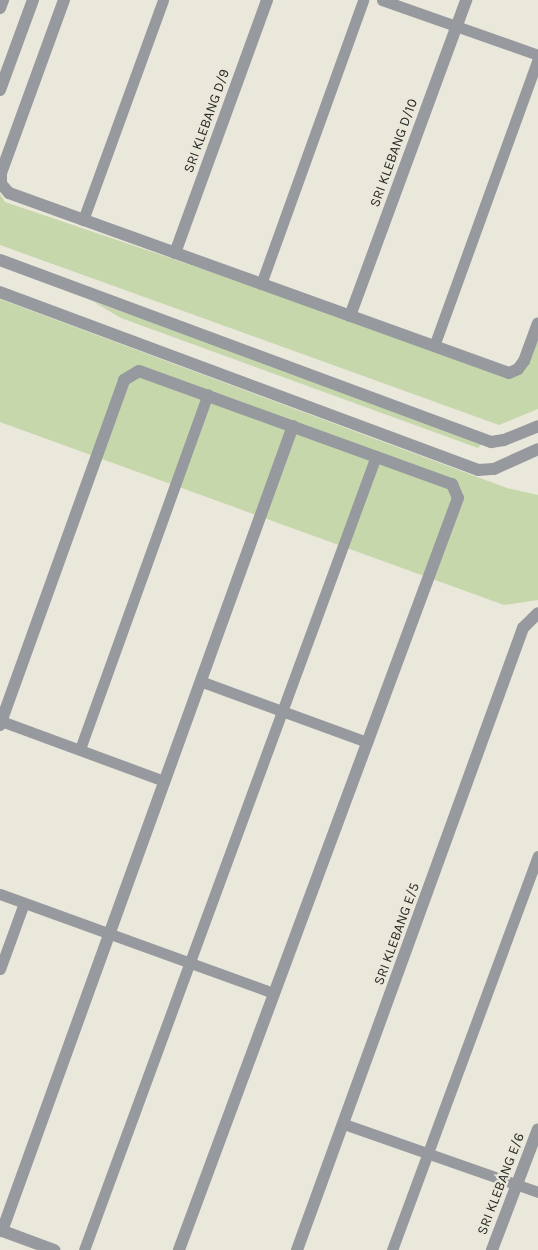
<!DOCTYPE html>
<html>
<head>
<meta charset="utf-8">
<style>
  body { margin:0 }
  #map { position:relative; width:538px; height:1250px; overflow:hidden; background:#eae7db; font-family:Karla,sans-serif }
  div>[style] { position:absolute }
  .green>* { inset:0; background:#c6d7ac }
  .service>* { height:11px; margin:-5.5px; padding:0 5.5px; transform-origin:5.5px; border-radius:5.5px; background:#96999e }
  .minor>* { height:12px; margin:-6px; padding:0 6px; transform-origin:6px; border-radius:6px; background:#96999e }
  .tertiary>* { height:12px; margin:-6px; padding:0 6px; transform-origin:6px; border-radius:6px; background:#96999e }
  span { translate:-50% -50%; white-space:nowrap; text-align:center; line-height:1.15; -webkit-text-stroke:4.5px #eae7db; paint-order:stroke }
  .street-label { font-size:14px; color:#2e2c28 }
</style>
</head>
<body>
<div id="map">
  <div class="green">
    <div style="clip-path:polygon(0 194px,5px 202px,515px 375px,538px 323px,538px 409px,499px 425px,0 245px)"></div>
    <div style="clip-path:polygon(0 299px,507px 488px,538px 495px,538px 600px,504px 605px,0 422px)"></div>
    <div style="clip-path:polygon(94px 302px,486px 439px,478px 448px,121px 318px)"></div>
  </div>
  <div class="service">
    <div style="left:382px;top:0;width:165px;rotate:19.4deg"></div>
    <div style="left:83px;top:220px;width:234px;rotate:-70deg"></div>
    <div style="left:261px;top:284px;width:302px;rotate:-70.2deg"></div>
    <div style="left:434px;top:346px;width:305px;rotate:-70.1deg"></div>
    <div style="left:200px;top:681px;width:178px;rotate:20.1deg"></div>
    <div style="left:1px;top:721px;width:174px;rotate:20.2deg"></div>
    <div style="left:80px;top:749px;width:377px;rotate:-70.2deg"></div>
    <div style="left:0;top:894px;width:291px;rotate:19.9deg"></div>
    <div style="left:0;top:969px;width:70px;rotate:-70deg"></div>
    <div style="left:344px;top:1124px;width:206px;rotate:19.3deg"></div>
    <div style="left:84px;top:1250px;width:846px;rotate:-69.81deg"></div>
    <div style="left:392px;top:1250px;width:420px;rotate:-69.7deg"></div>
  </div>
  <div class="minor">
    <div style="left:64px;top:0;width:184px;rotate:110deg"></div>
    <div style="left:1px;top:173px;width:11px;rotate:90deg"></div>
    <div style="left:1px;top:184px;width:12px;rotate:48deg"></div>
    <div style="left:9px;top:193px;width:531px;rotate:19.8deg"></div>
    <div style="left:509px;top:373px;width:10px;rotate:-24deg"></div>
    <div style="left:518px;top:369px;width:10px;rotate:-53deg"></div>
    <div style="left:524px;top:361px;width:40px;rotate:-69.8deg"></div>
    <div style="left:175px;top:253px;width:269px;rotate:-70deg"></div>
    <div style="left:0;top:260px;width:524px;rotate:20.34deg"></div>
    <div style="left:491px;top:442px;width:13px;rotate:-9deg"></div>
    <div style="left:504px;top:440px;width:37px;rotate:-22deg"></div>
    <div style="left:0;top:292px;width:510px;rotate:20.42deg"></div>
    <div style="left:478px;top:470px;width:16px;rotate:-4deg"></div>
    <div style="left:494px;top:469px;width:48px;rotate:-24.4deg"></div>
    <div style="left:350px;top:316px;width:337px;rotate:-69.8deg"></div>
    <div style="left:0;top:725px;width:367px;rotate:-70.2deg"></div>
    <div style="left:124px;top:380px;width:17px;rotate:-31deg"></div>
    <div style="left:139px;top:371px;width:333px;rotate:19.9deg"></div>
    <div style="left:452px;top:484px;width:15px;rotate:67deg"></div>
    <div style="left:458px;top:498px;width:802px;rotate:110.36deg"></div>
    <div style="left:0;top:1230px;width:58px;rotate:20.3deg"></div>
    <div style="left:2px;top:1231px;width:856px;rotate:-70.13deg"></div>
    <div style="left:297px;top:1250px;width:662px;rotate:-70.03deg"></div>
    <div style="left:523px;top:628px;width:21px;rotate:-45deg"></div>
    <div style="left:492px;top:1250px;width:129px;rotate:-69.2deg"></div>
  </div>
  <div class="tertiary">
    <div style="left:0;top:8px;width:9px;rotate:-69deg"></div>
    <div style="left:0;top:90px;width:96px;rotate:-69.9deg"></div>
  </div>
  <div class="street-label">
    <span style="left:207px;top:121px;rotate:-70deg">SRI KLEBANG D/9</span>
    <span style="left:394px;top:153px;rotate:-70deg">SRI KLEBANG D/10</span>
    <span style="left:397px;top:934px;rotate:-70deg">SRI KLEBANG E/5</span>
    <span style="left:501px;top:1184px;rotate:-69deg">SRI KLEBANG E/6</span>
  </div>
</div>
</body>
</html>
